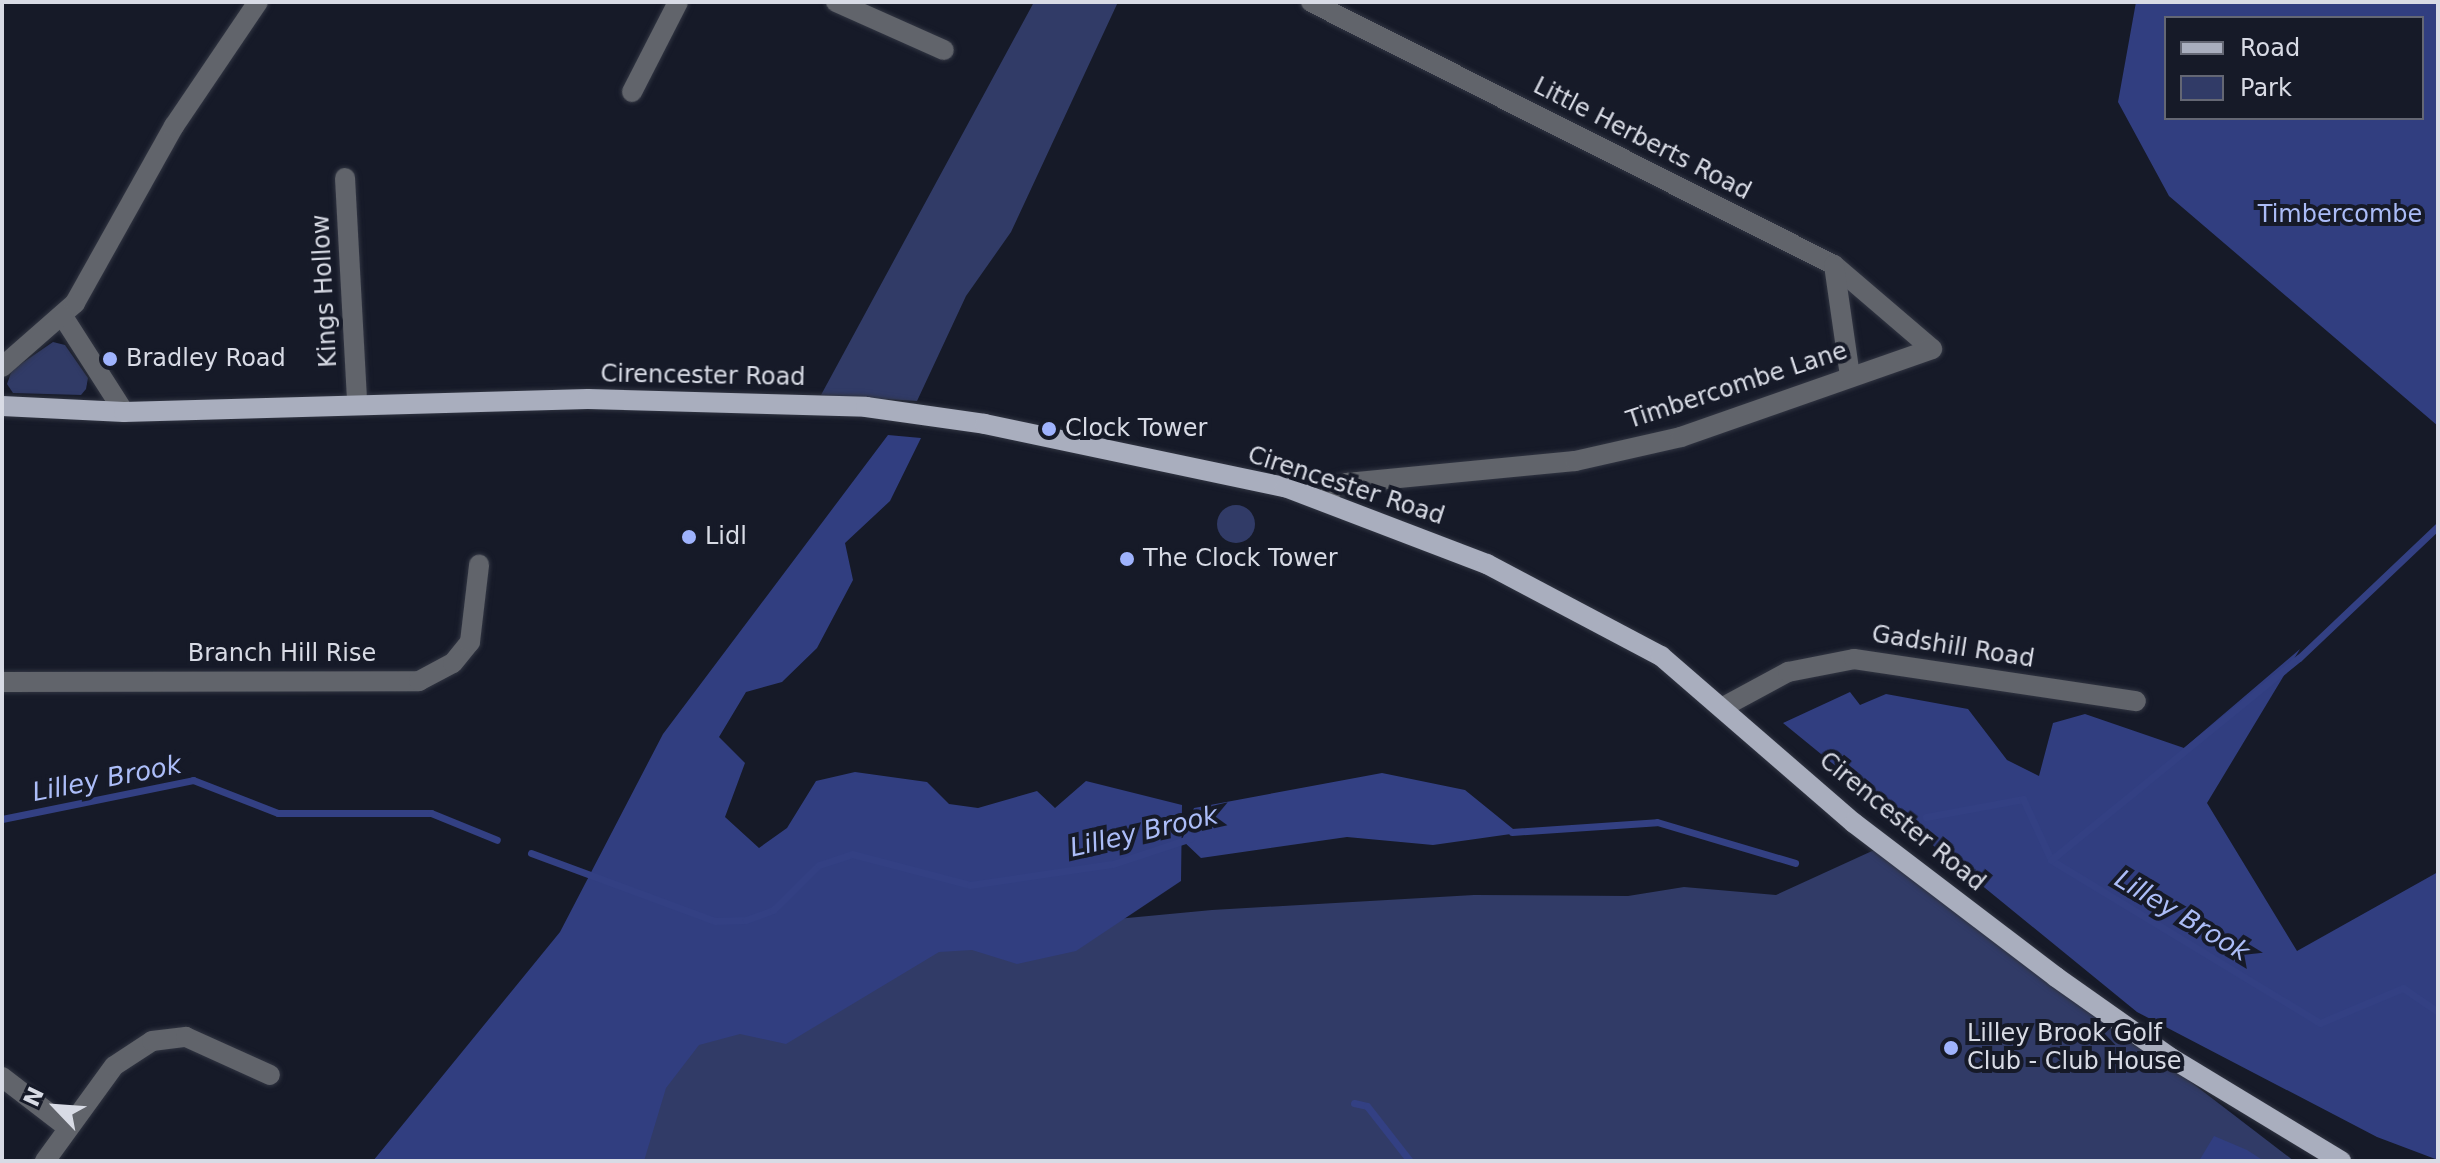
<!DOCTYPE html>
<html>
<head>
<meta charset="utf-8">
<style>
  body { margin:0 }
  #map { position:relative; width:2440px; height:1163px; overflow:hidden; background:#161a28; font-family:"DejaVu Sans",sans-serif }
  div>[style] { position:absolute }
  .green>* { inset:0; background:#313b67 }
  .round { border-radius:50% }
  .forest>* { inset:0; background:#313e80 }
  .water>* { inset:0; background:#334083 }
  .stream>* { height:7px; margin:-3.5px; padding:0 3.5px; transform-origin:3.5px; border-radius:3.5px; background:#334083 }
  .roads { filter:drop-shadow(0 0 2px #313542) drop-shadow(0 0 2px #313542) }
  .minor>* { height:20px; margin:-10px; padding:0 10px; transform-origin:10px; border-radius:10px; background:#61646b }
  .major>* { height:20px; margin:-10px; padding:0 10px; transform-origin:10px; border-radius:10px; background:#a9aebe }
  .dots>* { width:22px; height:22px; translate:-50% -50%; box-sizing:border-box; border:4px solid #161a28; border-radius:50% }
  span { translate:-50% -50%; white-space:nowrap; text-align:center; line-height:1.15; -webkit-text-stroke:8px #161a28; paint-order:stroke }
  .street-label { font-size:24px; color:#d8dbe5 }
  .park-label { font-size:24px; color:#abbcf7 }
  .poi-label { font-size:24px; color:#d8dbe5 }
  .left { translate:0 -50%; text-align:left }
  .water-label { font-size:26px; color:#acbdf8; font-style:italic }
  .frame { position:absolute; inset:0; border:4px solid #d8dbe5; pointer-events:none }
  .legend { position:absolute; left:2164px; top:16px; width:260px; height:104px; box-sizing:border-box; background:#161a28; border:2px solid #646774; margin:0; padding:10px 14px; list-style:none; font-size:24px; color:#d8dbe5 }
  .legend li { display:flex; align-items:center; gap:16px; height:40px }
  .legend b { width:40px; border:2px solid #646774 }
  .north { position:absolute; left:16px; top:1067px; width:80px; height:80px; -webkit-text-stroke:6px #161a28; paint-order:stroke; rotate:295deg; font-size:22px; font-weight:700; line-height:32px; text-align:center; color:#d8dbe5 }
  .north::after { content:''; display:block; margin:auto; width:28px; height:36px; background:#d8dbe5; clip-path:polygon(50% 0,100% 100%,50% 72%,0 100%) }
</style>
</head>
<body>
<div id="map">
  <div class="green">
    <div style="clip-path:polygon(1034px 2px,1118px 2px,1011px 232px,966px 296px,917px 401px,821px 395px)"></div>
    <div style="clip-path:polygon(53px 342px,65px 345px,88px 378px,86px 389px,81px 395px,13px 393px,7px 384px,12px 370px)"></div>
    <div class="round" style="left:1217px;top:505px;width:38px;height:38px"></div>
    <div style="clip-path:polygon(1883px 846px,2294px 1161px,397px 1161px,574px 970px,1212px 910px,1474px 895px,1628px 896px,1684px 887px,1776px 895px)"></div>
  </div>
  <div class="forest">
    <div style="clip-path:polygon(evenodd,2136px 2px,2438px 2px,2438px 426px,2169px 196px,2118px 102px,2136px 2px,2166px 18px,2422px 18px,2422px 118px,2166px 118px,2166px 18px)"></div>
    <div style="clip-path:polygon(888px 435px,921px 438px,890px 501px,845px 543px,853px 580px,817px 648px,782px 682px,746px 692px,719px 737px,745px 763px,725px 817px,759px 848px,787px 828px,816px 781px,855px 772px,927px 782px,949px 804px,978px 808px,1037px 791px,1055px 808px,1086px 781px,1182px 805px,1181px 881px,1076px 951px,1017px 964px,972px 950px,939px 952px,786px 1044px,740px 1034px,699px 1045px,666px 1088px,644px 1161px,373px 1161px,560px 932px,663px 734px)"></div>
    <div style="clip-path:polygon(2300px 649px,2207px 803px,2297px 951px,2438px 872px,2438px 1160px,2377px 1137px,2137px 1012px,1783px 723px,1850px 692px,1860px 705px,1886px 694px,1968px 709px,2007px 760px,2039px 776px,2053px 723px,2085px 714px,2184px 748px)"></div>
    <div style="clip-path:polygon(2214px 1136px,2247px 1150px,2264px 1161px,2199px 1161px)"></div>
  </div>
  <div class="water">
    <div style="clip-path:polygon(1382px 773px,1465px 790px,1518px 833px,1433px 845px,1347px 837px,1201px 858px,1182px 840px,1194px 808px)"></div>
  </div>
  <div class="stream">
    <div style="left:1926px;top:817px;width:99px;rotate:-10.5deg"></div>
    <div style="left:2023px;top:799px;width:67px;rotate:65.3deg"></div>
    <div style="left:2051px;top:860px;width:315px;rotate:31.2deg"></div>
    <div style="left:2320px;top:1023px;width:90px;rotate:-22.9deg"></div>
    <div style="left:2403px;top:988px;width:42px;rotate:34.4deg"></div>
    <div style="left:2px;top:819px;width:195px;rotate:-11.5deg"></div>
    <div style="left:193px;top:780px;width:91px;rotate:21.2deg"></div>
    <div style="left:278px;top:813px;width:153px"></div>
    <div style="left:431px;top:813px;width:71px;rotate:22.2deg"></div>
    <div style="left:1512px;top:832px;width:145px;rotate:-3.9deg"></div>
    <div style="left:1657px;top:822px;width:144px;rotate:16.5deg"></div>
    <div style="left:531px;top:853px;width:196px;rotate:20.3deg"></div>
    <div style="left:715px;top:921px;width:31px;rotate:-2deg"></div>
    <div style="left:746px;top:920px;width:29px;rotate:-20deg"></div>
    <div style="left:773px;top:910px;width:64px;rotate:-44.4deg"></div>
    <div style="left:819px;top:865px;width:35px;rotate:-18deg"></div>
    <div style="left:852px;top:854px;width:122px;rotate:14.7deg"></div>
    <div style="left:970px;top:885px;width:145px;rotate:-8.4deg"></div>
    <div style="left:1113px;top:864px;width:82px;rotate:-18.4deg"></div>
    <div style="left:2051px;top:860px;width:320px;rotate:-39.2deg"></div>
    <div style="left:2299px;top:658px;width:192px;rotate:-43.5deg"></div>
    <div style="left:1354px;top:1103px;width:13px;rotate:13deg"></div>
    <div style="left:1367px;top:1106px;width:70px;rotate:52deg"></div>
  </div>
  <div class="roads">
    <div class="minor">
      <div style="left:836px;top:2px;width:118px;rotate:24deg"></div>
      <div style="left:1311px;top:2px;width:585px;rotate:26.7deg"></div>
      <div style="left:1834px;top:265px;width:129px;rotate:40.6deg"></div>
      <div style="left:632px;top:92px;width:101px;rotate:-62.9deg"></div>
      <div style="left:345px;top:178px;width:223px;rotate:86.9deg"></div>
      <div style="left:1834px;top:265px;width:112px;rotate:81.8deg"></div>
      <div style="left:62px;top:315px;width:115px;rotate:57.4deg"></div>
      <div style="left:2px;top:367px;width:97px;rotate:-41.2deg"></div>
      <div style="left:75px;top:303px;width:203px;rotate:-60.8deg"></div>
      <div style="left:174px;top:126px;width:150px;rotate:-55.9deg"></div>
      <div style="left:1326px;top:502px;width:17px;rotate:-65deg"></div>
      <div style="left:1333px;top:487px;width:15px;rotate:-16deg"></div>
      <div style="left:1347px;top:483px;width:229px;rotate:-5.5deg"></div>
      <div style="left:1575px;top:461px;width:109px;rotate:-12.8deg"></div>
      <div style="left:1681px;top:437px;width:266px;rotate:-19.3deg"></div>
      <div style="left:2px;top:682px;width:417px;rotate:-0.1deg"></div>
      <div style="left:419px;top:681px;width:38px;rotate:-28deg"></div>
      <div style="left:453px;top:663px;width:27px;rotate:-51deg"></div>
      <div style="left:470px;top:642px;width:78px;rotate:-83.3deg"></div>
      <div style="left:1725px;top:706px;width:72px;rotate:-28.4deg"></div>
      <div style="left:1788px;top:672px;width:67px;rotate:-11.1deg"></div>
      <div style="left:1854px;top:659px;width:285px;rotate:8.5deg"></div>
      <div style="left:2px;top:1077px;width:82px;rotate:37.6deg"></div>
      <div style="left:45px;top:1161px;width:117px;rotate:-54deg"></div>
      <div style="left:114px;top:1066px;width:45px;rotate:-33.3deg"></div>
      <div style="left:152px;top:1041px;width:34px;rotate:-7deg"></div>
      <div style="left:186px;top:1037px;width:92px;rotate:24.3deg"></div>
    </div>
    <div class="major">
      <div style="left:2px;top:406px;width:122px;rotate:2.8deg"></div>
      <div style="left:124px;top:412px;width:464px;rotate:-1.6deg"></div>
      <div style="left:588px;top:399px;width:278px;rotate:1.6deg"></div>
      <div style="left:866px;top:407px;width:120px;rotate:8.1deg"></div>
      <div style="left:985px;top:424px;width:307px;rotate:11.9deg"></div>
      <div style="left:1285px;top:487px;width:216px;rotate:20.9deg"></div>
      <div style="left:1487px;top:564px;width:197px;rotate:27.9deg"></div>
      <div style="left:1661px;top:656px;width:255px;rotate:40.9deg"></div>
      <div style="left:1854px;top:823px;width:254px;rotate:37.3deg"></div>
      <div style="left:2056px;top:977px;width:141px;rotate:35.2deg"></div>
      <div style="left:2171px;top:1058px;width:199px;rotate:31.2deg"></div>
    </div>
  </div>
  <div class="dots">
    <div style="left:110px;top:359px;background:#9fb3fd"></div>
    <div style="left:1049px;top:429px;background:#9fb3fd"></div>
    <div style="left:689px;top:537px;background:#9fb3fd"></div>
    <div style="left:1127px;top:559px;background:#9fb3fd"></div>
    <div style="left:1951px;top:1048px;background:#9fb3fd"></div>
  </div>
  <div class="street-label">
    <span style="left:1642px;top:139px;rotate:27deg">Little Herberts Road</span>
    <span style="left:325px;top:291px;rotate:-93deg">Kings Hollow</span>
    <span style="left:703px;top:376px;rotate:1deg">Cirencester Road</span>
    <span style="left:1737px;top:386px;rotate:-18deg">Timbercombe Lane</span>
    <span style="left:1346px;top:486px;rotate:18deg">Cirencester Road</span>
    <span style="left:1953px;top:647px;rotate:9deg">Gadshill Road</span>
    <span style="left:282px;top:654px">Branch Hill Rise</span>
    <span style="left:1902px;top:822px;rotate:39deg">Cirencester Road</span>
  </div>
  <div class="park-label">
    <span style="left:2340px;top:215px">Timbercombe</span>
  </div>
  <div class="poi-label">
    <span class="left" style="left:126px;top:359px">Bradley Road</span>
    <span class="left" style="left:1065px;top:429px">Clock Tower</span>
    <span class="left" style="left:705px;top:537px">Lidl</span>
    <span class="left" style="left:1143px;top:559px">The Clock Tower</span>
    <span class="left" style="left:1967px;top:1048px">Lilley Brook Golf<br>Club - Club House</span>
  </div>
  <div class="water-label">
    <span style="left:107px;top:779px;rotate:-11deg">Lilley Brook</span>
    <span style="left:1144px;top:832px;rotate:-13deg">Lilley Brook</span>
    <span style="left:2182px;top:916px;rotate:31deg">Lilley Brook</span>
  </div>
  <div class="frame"></div>
  <ul class="legend">
  <li><b style="height:10px;background:#a9aebe"></b>Road</li>
  <li><b style="height:22px;background:#313b67"></b>Park</li>
  </ul>
  <div class="north">N</div>
</div>
</body>
</html>
